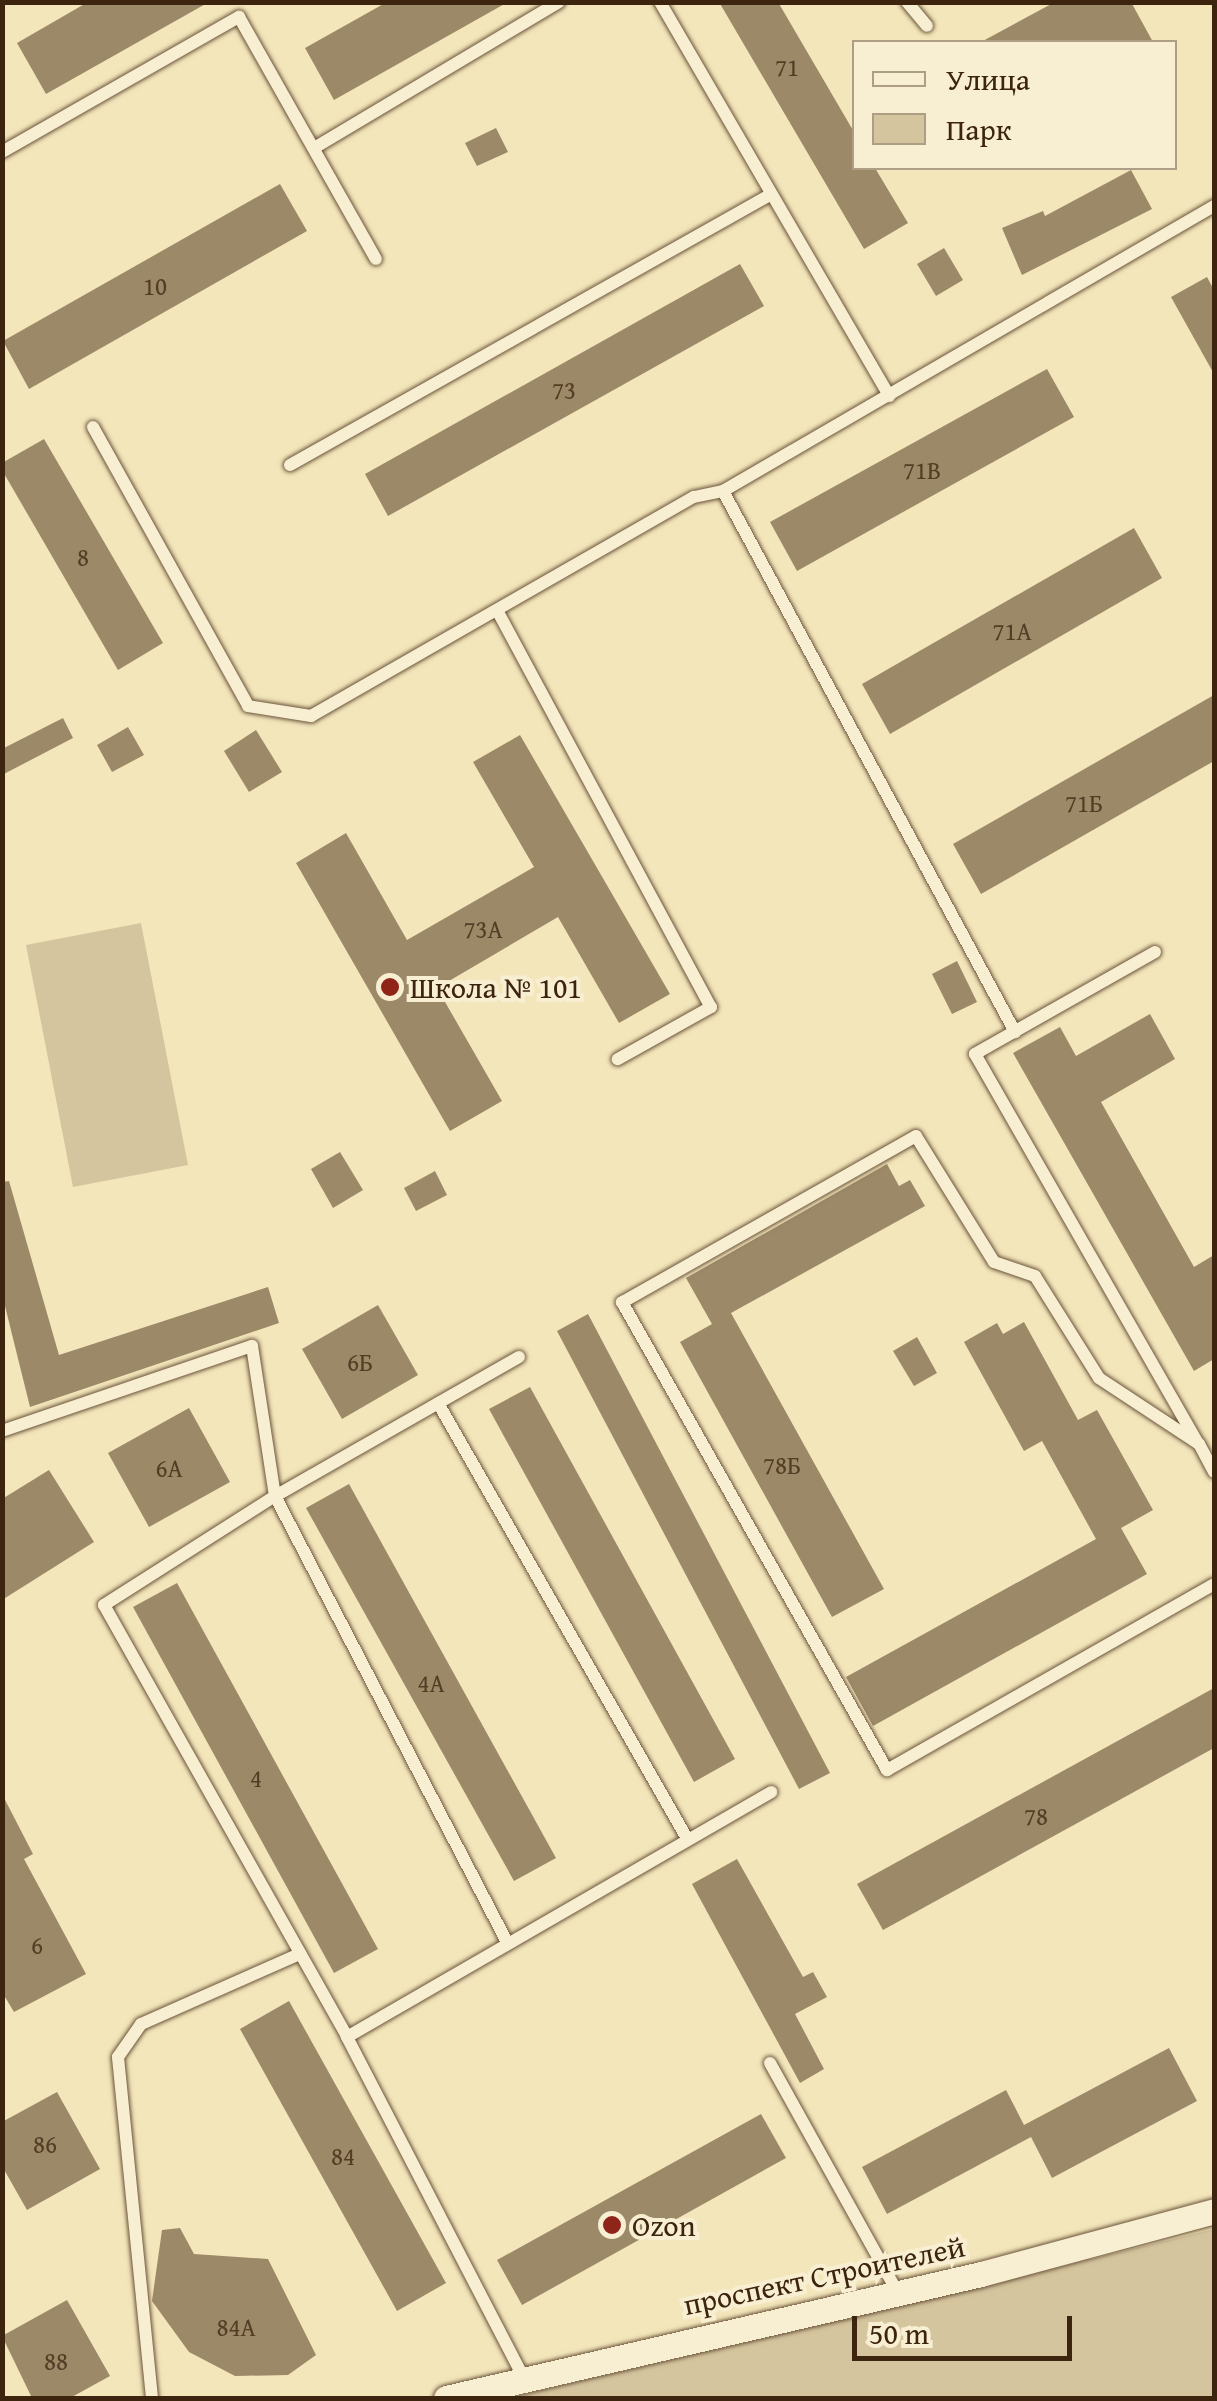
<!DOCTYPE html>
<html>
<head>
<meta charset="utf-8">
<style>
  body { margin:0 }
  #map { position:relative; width:1217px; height:2401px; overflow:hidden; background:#f4e6bb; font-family:"Gentium Book Plus",serif }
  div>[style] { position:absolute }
  .green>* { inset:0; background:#d5c59e }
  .building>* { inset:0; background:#9c8968 }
  .roads { filter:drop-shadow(0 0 2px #6a543a) drop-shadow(0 0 2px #6a543a) }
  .lane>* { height:12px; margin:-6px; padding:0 6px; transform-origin:6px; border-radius:6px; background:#f8efd3 }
  .street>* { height:25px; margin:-12.5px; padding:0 12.5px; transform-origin:12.5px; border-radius:12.5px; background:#f8efd3 }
  .dots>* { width:28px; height:28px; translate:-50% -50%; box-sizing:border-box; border:5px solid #f8efd3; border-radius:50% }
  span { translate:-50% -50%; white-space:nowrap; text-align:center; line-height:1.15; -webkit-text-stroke:8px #f8efd3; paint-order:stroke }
  .number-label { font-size:25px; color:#543d25 }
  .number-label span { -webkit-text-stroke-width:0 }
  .poi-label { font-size:30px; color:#3c240f }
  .left { translate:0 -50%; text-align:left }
  .street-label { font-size:30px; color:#3c240f }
  .frame { position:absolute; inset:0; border:5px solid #3c240f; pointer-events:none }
  .legend { position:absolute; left:852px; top:40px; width:325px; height:130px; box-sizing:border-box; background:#f8efd3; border:2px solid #ad9e85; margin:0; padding:12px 18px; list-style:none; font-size:30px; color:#3c240f }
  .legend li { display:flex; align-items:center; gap:20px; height:50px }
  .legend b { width:50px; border:2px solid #ad9e85 }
  .scale { position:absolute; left:852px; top:2316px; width:220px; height:45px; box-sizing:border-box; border:5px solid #3c240f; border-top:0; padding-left:12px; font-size:30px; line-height:35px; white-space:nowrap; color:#3c240f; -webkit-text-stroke:8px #f8efd3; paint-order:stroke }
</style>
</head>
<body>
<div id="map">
  <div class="green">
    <div style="clip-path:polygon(141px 923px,188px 1165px,73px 1187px,26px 945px)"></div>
    <div style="clip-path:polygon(1214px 2229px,1214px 2398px,509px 2398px,899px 2306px)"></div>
  </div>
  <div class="building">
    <div style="clip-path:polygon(88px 2px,209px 2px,46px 94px,17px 43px)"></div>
    <div style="clip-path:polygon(387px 2px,508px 2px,334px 100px,305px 48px)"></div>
    <div style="clip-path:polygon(719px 2px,778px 2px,854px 132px,854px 168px,875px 168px,908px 223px,864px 249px)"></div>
    <div style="clip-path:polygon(1055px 2px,1131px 2px,1153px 42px,981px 42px)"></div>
    <div style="clip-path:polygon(496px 128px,508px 152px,477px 166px,465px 143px)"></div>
    <div style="clip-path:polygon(1131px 170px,1152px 209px,1022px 275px,1002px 228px,1043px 211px,1045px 216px)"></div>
    <div style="clip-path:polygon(280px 184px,307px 231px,29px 389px,3px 341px)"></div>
    <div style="clip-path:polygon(944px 248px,963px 280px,936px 296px,917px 264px)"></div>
    <div style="clip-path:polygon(740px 264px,764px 306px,388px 516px,365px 474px)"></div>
    <div style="clip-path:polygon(1207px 277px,1214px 290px,1214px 374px,1171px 297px)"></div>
    <div style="clip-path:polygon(1047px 369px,1074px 417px,797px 571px,770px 522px)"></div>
    <div style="clip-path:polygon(44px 439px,163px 643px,118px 670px,2px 470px,2px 463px)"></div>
    <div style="clip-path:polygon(1134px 528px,1162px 578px,890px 734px,862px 684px)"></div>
    <div style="clip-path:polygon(1214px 695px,1214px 761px,981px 894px,953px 844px)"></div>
    <div style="clip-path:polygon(63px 718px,73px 738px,2px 775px,2px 749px)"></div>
    <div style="clip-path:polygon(128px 727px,144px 755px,112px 772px,97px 745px)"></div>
    <div style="clip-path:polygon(256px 730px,282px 772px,249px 792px,224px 751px)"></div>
    <div style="clip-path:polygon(520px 735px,670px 994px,619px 1023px,558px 917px,437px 988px,502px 1101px,450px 1131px,296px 863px,346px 833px,407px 940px,534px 867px,473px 762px)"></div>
    <div style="clip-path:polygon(957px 961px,977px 1002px,952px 1014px,932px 974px)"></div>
    <div style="clip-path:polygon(1150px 1014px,1175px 1059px,1101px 1102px,1194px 1267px,1214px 1255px,1214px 1359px,1194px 1371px,1013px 1053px,1060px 1027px,1076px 1056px)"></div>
    <div style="clip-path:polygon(340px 1152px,363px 1190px,333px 1208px,311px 1169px)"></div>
    <div style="clip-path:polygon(887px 1164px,899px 1186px,910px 1180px,925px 1206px,731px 1313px,884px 1589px,832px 1617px,680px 1342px,712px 1324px,686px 1278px)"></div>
    <div style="clip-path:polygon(435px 1171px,447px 1195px,416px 1211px,404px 1188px)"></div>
    <div style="clip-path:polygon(9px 1181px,59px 1355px,268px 1287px,279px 1323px,30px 1407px,2px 1294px,2px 1182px)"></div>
    <div style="clip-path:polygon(378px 1305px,418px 1375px,342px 1419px,302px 1349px)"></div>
    <div style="clip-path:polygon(588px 1314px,830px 1773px,799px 1789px,557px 1331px)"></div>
    <div style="clip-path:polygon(1024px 1322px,1078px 1420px,1097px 1410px,1153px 1510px,1121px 1528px,1147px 1574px,873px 1726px,846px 1677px,1096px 1539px,1042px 1441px,1024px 1451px,964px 1342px,997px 1323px,1003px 1334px)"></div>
    <div style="clip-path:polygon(917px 1337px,937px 1373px,914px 1386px,893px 1351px)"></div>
    <div style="clip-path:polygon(530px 1387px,735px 1759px,694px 1782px,489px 1409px)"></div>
    <div style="clip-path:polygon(189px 1408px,230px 1482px,149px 1527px,108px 1453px)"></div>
    <div style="clip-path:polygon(49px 1470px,94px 1542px,2px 1600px,2px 1499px)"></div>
    <div style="clip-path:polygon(349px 1484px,556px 1858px,514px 1881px,306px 1508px)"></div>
    <div style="clip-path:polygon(177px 1583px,378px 1949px,334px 1973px,133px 1607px)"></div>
    <div style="clip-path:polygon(1214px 1688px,1214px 1748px,883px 1930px,857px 1884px)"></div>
    <div style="clip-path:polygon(2px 1794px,33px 1854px,24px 1859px,86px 1974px,14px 2012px,2px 1992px)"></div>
    <div style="clip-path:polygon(737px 1859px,803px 1977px,813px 1972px,827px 1997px,795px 2014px,824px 2069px,800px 2083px,692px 1884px)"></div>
    <div style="clip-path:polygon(289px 2001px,446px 2283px,397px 2311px,240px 2029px)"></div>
    <div style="clip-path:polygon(1169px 2048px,1197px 2101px,1052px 2178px,1031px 2137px,887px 2214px,862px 2167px,1006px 2090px,1024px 2125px)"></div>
    <div style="clip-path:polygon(57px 2092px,100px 2169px,27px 2210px,2px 2166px,2px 2122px)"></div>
    <div style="clip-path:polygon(761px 2114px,786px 2158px,522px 2305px,497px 2260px)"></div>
    <div style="clip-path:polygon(180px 2228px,194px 2254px,268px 2259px,316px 2355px,288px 2375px,235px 2376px,189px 2352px,152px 2301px,162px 2230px)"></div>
    <div style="clip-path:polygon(67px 2300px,110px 2376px,70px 2398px,32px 2398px,2px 2336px)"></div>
  </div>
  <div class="roads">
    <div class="lane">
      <div style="left:660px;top:2px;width:456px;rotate:59.8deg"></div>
      <div style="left:907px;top:2px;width:31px;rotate:50deg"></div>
      <div style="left:314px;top:148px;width:285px;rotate:-30.8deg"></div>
      <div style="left:2px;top:152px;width:273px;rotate:-29.7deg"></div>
      <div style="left:239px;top:17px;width:278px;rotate:60.5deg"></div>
      <div style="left:93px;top:427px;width:319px;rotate:60.9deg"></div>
      <div style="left:248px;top:706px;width:64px;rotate:9deg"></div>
      <div style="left:311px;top:716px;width:441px;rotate:-29.8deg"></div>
      <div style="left:694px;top:497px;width:30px;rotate:-12deg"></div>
      <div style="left:723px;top:491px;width:568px;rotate:-30.13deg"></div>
      <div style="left:290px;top:465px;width:551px;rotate:-29.36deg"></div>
      <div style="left:723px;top:491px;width:615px;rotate:61.64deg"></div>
      <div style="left:498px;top:612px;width:449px;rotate:61.7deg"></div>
      <div style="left:711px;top:1007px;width:107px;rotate:150.8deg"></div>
      <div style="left:1155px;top:952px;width:207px;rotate:150.5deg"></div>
      <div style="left:975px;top:1054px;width:446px;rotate:60.2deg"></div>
      <div style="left:519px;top:1357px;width:281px;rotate:150.3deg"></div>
      <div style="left:275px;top:1496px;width:203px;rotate:147.5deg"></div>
      <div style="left:104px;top:1605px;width:496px;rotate:60.6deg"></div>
      <div style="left:347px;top:2037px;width:383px;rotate:62.6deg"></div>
      <div style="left:438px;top:1403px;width:503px;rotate:60.23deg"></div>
      <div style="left:2px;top:1431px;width:264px;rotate:-18.8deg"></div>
      <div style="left:252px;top:1346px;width:152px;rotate:81.3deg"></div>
      <div style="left:275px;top:1496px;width:505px;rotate:62.52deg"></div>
      <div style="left:1214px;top:1472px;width:32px;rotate:-118deg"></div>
      <div style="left:1199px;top:1444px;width:120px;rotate:-146.6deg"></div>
      <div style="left:1099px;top:1378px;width:120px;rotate:-122.1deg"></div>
      <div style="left:1035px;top:1276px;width:43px;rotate:-161.1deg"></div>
      <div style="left:994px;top:1262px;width:148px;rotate:-121.8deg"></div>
      <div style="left:916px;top:1136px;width:338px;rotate:150.5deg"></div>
      <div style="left:622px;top:1302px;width:538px;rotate:60.48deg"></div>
      <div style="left:887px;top:1770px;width:376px;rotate:-29.6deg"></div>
      <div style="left:347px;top:2037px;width:490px;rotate:-30deg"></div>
      <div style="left:770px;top:2063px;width:259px;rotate:60.9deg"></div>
      <div style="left:152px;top:2398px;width:343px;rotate:-95.7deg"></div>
      <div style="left:118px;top:2057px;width:40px;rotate:-55.1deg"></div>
      <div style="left:141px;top:2024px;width:174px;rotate:-23.8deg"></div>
    </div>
    <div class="street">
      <div style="left:446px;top:2398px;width:549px;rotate:-13.05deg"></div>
      <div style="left:981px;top:2274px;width:241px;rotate:-15.1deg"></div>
    </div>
  </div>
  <div class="dots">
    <div style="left:390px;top:987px;background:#8f2418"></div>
    <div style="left:612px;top:2225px;background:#8f2418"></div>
  </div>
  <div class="number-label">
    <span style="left:787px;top:67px">71</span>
    <span style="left:155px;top:286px">10</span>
    <span style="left:564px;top:390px">73</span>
    <span style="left:922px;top:470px">71В</span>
    <span style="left:83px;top:557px">8</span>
    <span style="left:1012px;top:631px">71А</span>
    <span style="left:1084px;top:803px">71Б</span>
    <span style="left:483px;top:929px">73А</span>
    <span style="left:360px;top:1362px">6Б</span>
    <span style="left:782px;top:1465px">78Б</span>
    <span style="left:169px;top:1468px">6А</span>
    <span style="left:431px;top:1683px">4А</span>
    <span style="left:256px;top:1778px">4</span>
    <span style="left:1036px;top:1816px">78</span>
    <span style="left:37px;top:1945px">6</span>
    <span style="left:45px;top:2144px">86</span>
    <span style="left:343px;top:2156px">84</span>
    <span style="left:236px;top:2327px">84А</span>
    <span style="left:56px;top:2361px">88</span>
  </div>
  <div class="poi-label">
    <span class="left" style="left:410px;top:987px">Школа № 101</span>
    <span class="left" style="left:632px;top:2225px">Ozon</span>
  </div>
  <div class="street-label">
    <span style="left:824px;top:2275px;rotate:-12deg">проспект Строителей</span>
  </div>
  <div class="frame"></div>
  <ul class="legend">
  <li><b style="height:12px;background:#f8efd3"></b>Улица</li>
  <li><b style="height:28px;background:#d5c59e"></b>Парк</li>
  </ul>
  <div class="scale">50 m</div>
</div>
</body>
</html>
